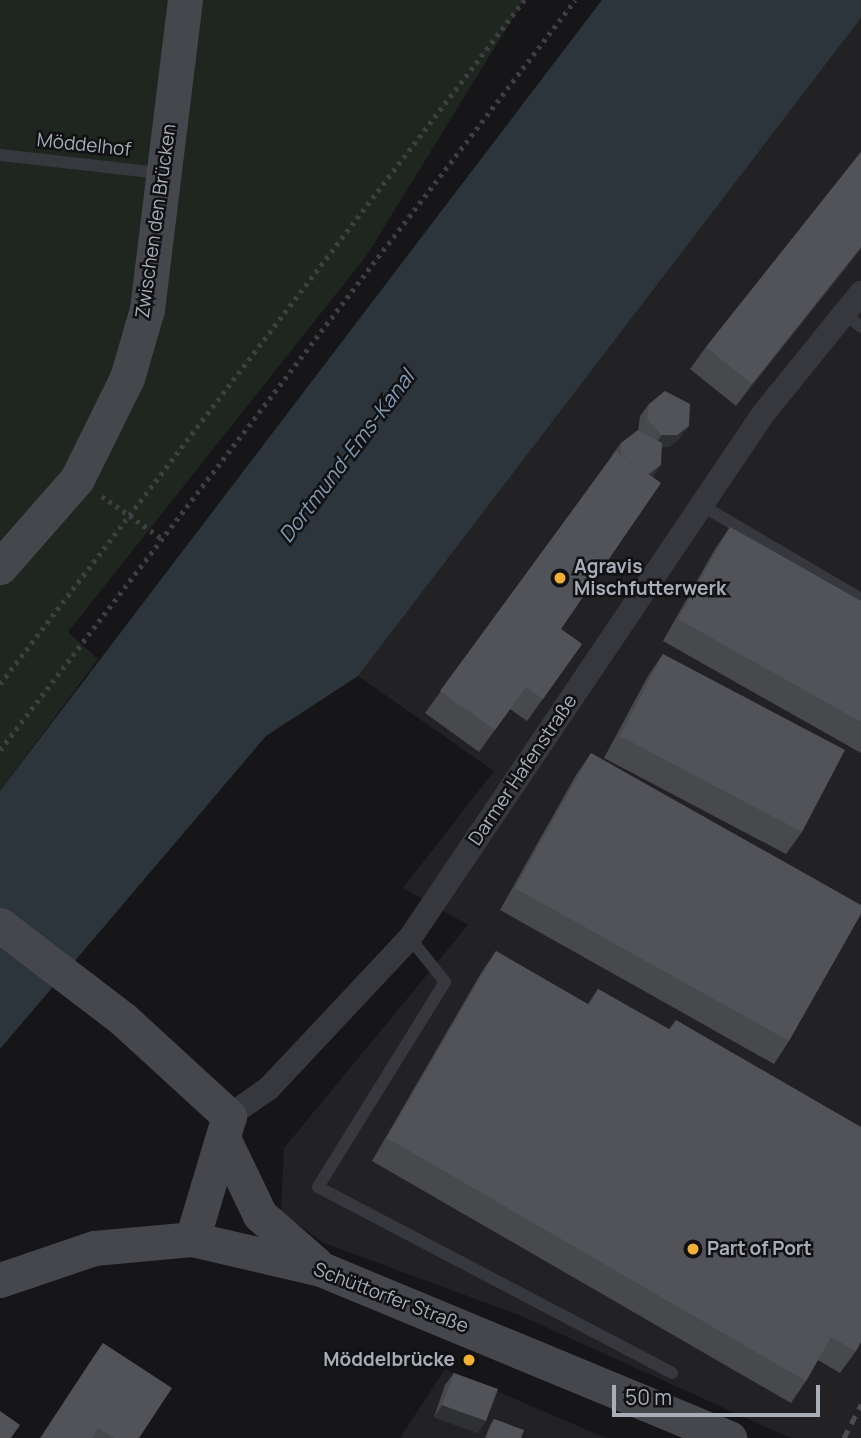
<!DOCTYPE html>
<html>
<head>
<meta charset="utf-8">
<style>
  body { margin:0 }
  #map { position:relative; width:861px; height:1438px; overflow:hidden; background:#161618; font-family:Manrope,sans-serif }
  div>[style] { position:absolute }
  .built>* { inset:0; background:#222225 }
  .green>* { inset:0; background:#1e261f }
  .water>* { inset:0; background:#2c353c }
  .path>* { height:4.5px; margin-top:-2.25px; transform-origin:0; background:repeating-linear-gradient(90deg,#3d3f44 0 3.5px,transparent 0 8.5px) }
  .lane>* { height:12px; margin:-6px; padding:0 6px; transform-origin:6px; border-radius:6px; background:#37383d }
  .street>* { height:24px; margin:-12px; padding:0 12px; transform-origin:12px; border-radius:12px; background:#37383d }
  .secondary>* { height:35px; margin:-17.5px; padding:0 17.5px; transform-origin:17.5px; border-radius:17.5px; background:#45474d }
  .rail>* { height:5px; margin-top:-2.5px; transform-origin:0; background:repeating-linear-gradient(90deg,#4a4c52 0 9px,transparent 0 16px) }
  .wall>* { inset:0; background:#47494d }
  .shaded-wall>* { inset:0; background:#2f3033 }
  .building>* { inset:0; background:#525359 }
  .dots>* { width:19px; height:19px; translate:-50% -50%; box-sizing:border-box; border:4px solid #111113; border-radius:50% }
  span { translate:-50% -50%; white-space:nowrap; text-align:center; line-height:1.15; -webkit-text-stroke:5px #111113; paint-order:stroke }
  .street-label { font-size:19px; color:#a8adb8 }
  .poi-label { font-size:19px; color:#a8adb8; font-weight:700 }
  .left { translate:0 -50%; text-align:left }
  .right { translate:-100% -50%; text-align:right }
  .water-label { font-size:21px; color:#7f9bb3; font-style:italic }
  .scale { position:absolute; left:612px; top:1385px; width:208px; height:32px; box-sizing:border-box; border:4px solid #a8adb8; border-top:0; padding-left:9px; font-size:21px; line-height:24px; white-space:nowrap; color:#a8adb8; -webkit-text-stroke:5px #111113; paint-order:stroke }
</style>
</head>
<body>
<div id="map">
  <div class="built">
    <div style="clip-path:polygon(861px 18px,861px 1438px,790px 1438px,519px 1315px,324px 1243px,281px 1213px,284px 1148px,468px 925px,403px 888px,494px 771px,358px 676px)"></div>
    <div style="clip-path:polygon(445px 1369px,606px 1438px,400px 1438px)"></div>
  </div>
  <div class="green">
    <div style="clip-path:polygon(0 0,524px 0,367px 255px,68px 632px,98px 659px,0 791px)"></div>
  </div>
  <div class="water">
    <div style="clip-path:polygon(602px 0,861px 0,861px 18px,358px 676px,266px 736px,0 1049px,0 791px)"></div>
  </div>
  <div class="path">
    <div style="left:102px;top:496px;width:72px;rotate:35.4deg"></div>
    <div style="left:0;top:684px;width:862px;rotate:-52.54deg"></div>
    <div style="left:0;top:750px;width:945px;rotate:-52.52deg"></div>
  </div>
  <div class="lane">
    <div style="left:0;top:155px;width:161px;rotate:6.4deg"></div>
    <div style="left:844px;top:313px;width:22px;rotate:39deg"></div>
    <div style="left:701px;top:505px;width:186px;rotate:30.4deg"></div>
    <div style="left:410px;top:938px;width:56px;rotate:51.5deg"></div>
    <div style="left:445px;top:982px;width:241px;rotate:121.8deg"></div>
    <div style="left:318px;top:1187px;width:400px;rotate:27.7deg"></div>
  </div>
  <div class="street">
    <div style="left:229px;top:1116px;width:49px;rotate:-35deg"></div>
    <div style="left:269px;top:1088px;width:206px;rotate:-46.8deg"></div>
    <div style="left:410px;top:938px;width:632px;rotate:-56.03deg"></div>
    <div style="left:763px;top:414px;width:156px;rotate:-51deg"></div>
  </div>
  <div class="secondary">
    <div style="left:0;top:567px;width:117px;rotate:-48.8deg"></div>
    <div style="left:77px;top:479px;width:113px;rotate:-63.7deg"></div>
    <div style="left:127px;top:378px;width:72px;rotate:-73.8deg"></div>
    <div style="left:147px;top:309px;width:311px;rotate:-83deg"></div>
    <div style="left:0;top:925px;width:155px;rotate:37.4deg"></div>
    <div style="left:123px;top:1019px;width:144px;rotate:42.5deg"></div>
    <div style="left:229px;top:1116px;width:128px;rotate:106.7deg"></div>
    <div style="left:224px;top:1140px;width:83px;rotate:64.4deg"></div>
    <div style="left:260px;top:1215px;width:74px;rotate:41.2deg"></div>
    <div style="left:0;top:1280px;width:99px;rotate:-18.8deg"></div>
    <div style="left:94px;top:1248px;width:98px;rotate:-5.2deg"></div>
    <div style="left:192px;top:1239px;width:132px;rotate:13.1deg"></div>
    <div style="left:321px;top:1269px;width:442px;rotate:22.5deg"></div>
  </div>
  <div class="rail">
    <div style="left:844px;top:1438px;width:38px;rotate:-63deg"></div>
  </div>
  <div class="wall">
    <div style="clip-path:polygon(861px 152px,861px 249px,736px 406px,690px 369px,706px 347px)"></div>
    <div style="clip-path:polygon(649px 404px,680px 438px,669px 447px,662px 447px,652px 477px,561px 629px,582px 644px,527px 721px,510px 709px,479px 752px,425px 713px,612px 456px,612px 455px,621px 443px,638px 431px,640px 416px)"></div>
    <div style="clip-path:polygon(730px 527px,861px 601px,861px 753px,663px 641px,715px 549px)"></div>
    <div style="clip-path:polygon(663px 654px,802px 832px,786px 854px,604px 758px,648px 676px)"></div>
    <div style="clip-path:polygon(591px 753px,789px 1041px,774px 1064px,500px 910px,576px 775px)"></div>
    <div style="clip-path:polygon(496px 951px,588px 1004px,598px 989px,669px 1029px,676px 1020px,856px 1351px,840px 1373px,818px 1360px,806px 1381px,791px 1403px,372px 1161px,481px 973px)"></div>
    <div style="clip-path:polygon(103px 1343px,139px 1438px,40px 1438px,88px 1365px)"></div>
    <div style="clip-path:polygon(454px 1373px,478px 1433px,434px 1417px,445px 1385px)"></div>
    <div style="clip-path:polygon(494px 1419px,521px 1438px,485px 1438px,490px 1425px)"></div>
  </div>
  <div class="shaded-wall">
    <div style="clip-path:polygon(861px 247px,861px 249px,736px 406px,752px 384px)"></div>
    <div style="clip-path:polygon(689px 426px,680px 438px,669px 447px,653px 447px,662px 435px)"></div>
    <div style="clip-path:polygon(661px 465px,653px 477px,641px 486px,626px 486px)"></div>
    <div style="clip-path:polygon(442px 1405px,486px 1421px,478px 1433px,434px 1417px)"></div>
  </div>
  <div class="building">
    <div style="clip-path:polygon(861px 152px,861px 247px,752px 384px,706px 347px)"></div>
    <div style="clip-path:polygon(665px 391px,690px 404px,689px 426px,677px 435px,662px 435px,647px 419px,649px 404px)"></div>
    <div style="clip-path:polygon(638px 430px,662px 443px,661px 465px,649px 474px,621px 454px,621px 443px)"></div>
    <div style="clip-path:polygon(616px 451px,661px 483px,561px 629px,582px 644px,543px 699px,526px 687px,495px 730px,440px 691px)"></div>
    <div style="clip-path:polygon(730px 527px,861px 601px,861px 722px,678px 619px)"></div>
    <div style="clip-path:polygon(663px 654px,845px 750px,802px 832px,620px 736px)"></div>
    <div style="clip-path:polygon(591px 753px,861px 905px,861px 914px,789px 1041px,515px 888px)"></div>
    <div style="clip-path:polygon(496px 951px,589px 1005px,598px 989px,670px 1030px,676px 1020px,861px 1127px,861px 1342px,856px 1351px,831px 1337px,806px 1381px,387px 1138px)"></div>
    <div style="clip-path:polygon(103px 1343px,172px 1388px,139px 1438px,114px 1438px,98px 1428px,92px 1438px,41px 1438px)"></div>
    <div style="clip-path:polygon(454px 1373px,498px 1389px,486px 1421px,442px 1405px)"></div>
    <div style="clip-path:polygon(0 1411px,20px 1425px,11px 1438px,0 1438px)"></div>
    <div style="clip-path:polygon(494px 1419px,524px 1430px,521px 1438px,487px 1438px)"></div>
  </div>
  <div class="dots">
    <div style="left:560px;top:578px;background:#f2b134"></div>
    <div style="left:693px;top:1249px;background:#f2b134"></div>
    <div style="left:469px;top:1360px;background:#f2b134"></div>
  </div>
  <div class="street-label">
    <span style="left:84px;top:145px;rotate:6deg">Möddelhof</span>
    <span style="left:156px;top:221px;rotate:-82deg">Zwischen den Brücken</span>
    <span style="left:523px;top:770px;rotate:-56deg">Darmer Hafenstraße</span>
    <span style="left:391px;top:1298px;rotate:21deg">Schüttorfer Straße</span>
  </div>
  <div class="poi-label">
    <span class="left" style="left:574px;top:578px">Agravis<br>Mischfutterwerk</span>
    <span class="left" style="left:707px;top:1249px">Part of Port</span>
    <span class="right" style="left:455px;top:1360px">Möddelbrücke</span>
  </div>
  <div class="water-label">
    <span style="left:346px;top:456px;rotate:-53deg">Dortmund-Ems-Kanal</span>
  </div>
  <div class="scale">50 m</div>
</div>
</body>
</html>
